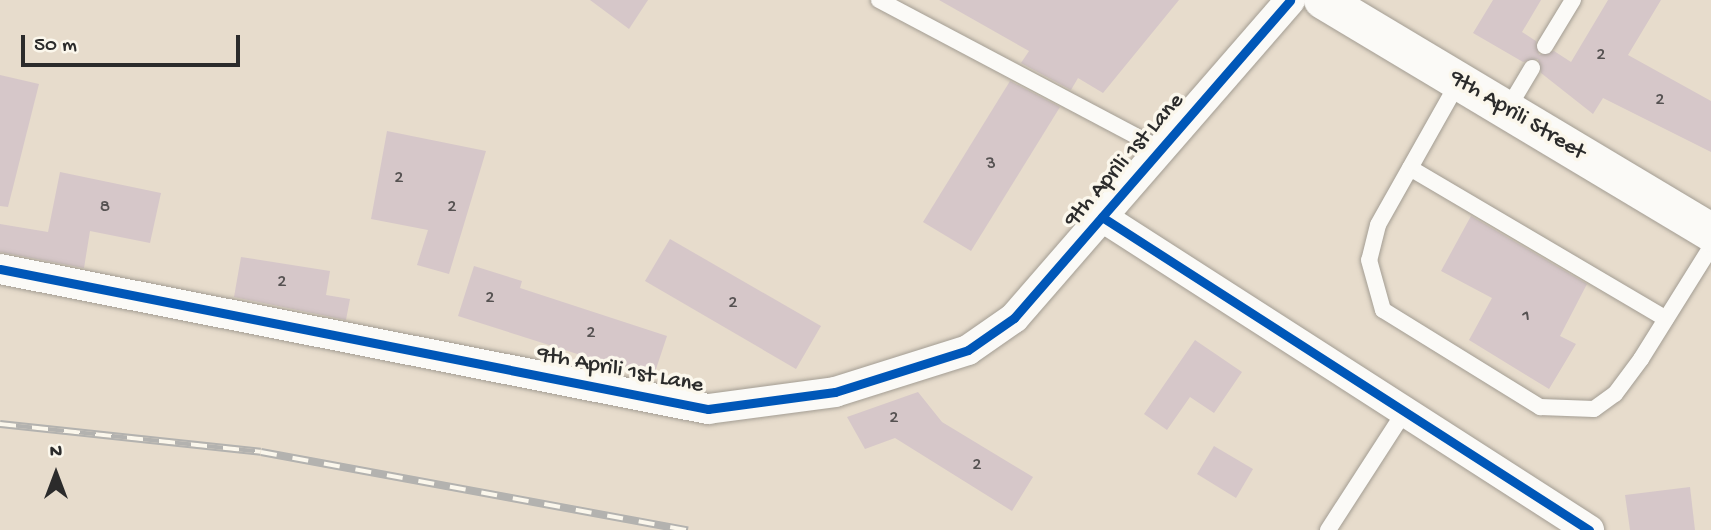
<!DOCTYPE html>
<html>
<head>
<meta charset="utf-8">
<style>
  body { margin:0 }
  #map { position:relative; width:1711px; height:530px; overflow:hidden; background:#e7dccc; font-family:"Gochi Hand",sans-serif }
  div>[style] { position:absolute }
  .building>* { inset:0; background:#d6c7c9 }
  .roads { filter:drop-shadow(0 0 2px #a39d93) drop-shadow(0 0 2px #a39d93) }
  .lane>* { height:16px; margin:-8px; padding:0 8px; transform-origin:8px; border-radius:8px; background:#fbfaf7 }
  .street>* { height:30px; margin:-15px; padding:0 15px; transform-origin:15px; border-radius:15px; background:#fbfaf7 }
  .primary>* { height:38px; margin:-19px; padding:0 19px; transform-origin:19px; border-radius:19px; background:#fbfaf7 }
  .rail>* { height:8px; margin-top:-4px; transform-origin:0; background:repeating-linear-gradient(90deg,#fbf7ec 0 16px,#b3b2af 0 32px); box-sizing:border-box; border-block:2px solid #b3b2af }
  .cycleway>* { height:9px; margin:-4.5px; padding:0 4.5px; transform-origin:4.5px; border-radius:4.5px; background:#0057b8 }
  span { translate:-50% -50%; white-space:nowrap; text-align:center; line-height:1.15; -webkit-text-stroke:7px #fbf7ec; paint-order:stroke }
  .number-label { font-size:19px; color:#565252 }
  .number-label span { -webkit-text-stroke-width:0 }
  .street-label { font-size:23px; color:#2b2b2b }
  .north { position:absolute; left:21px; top:439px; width:70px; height:70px; -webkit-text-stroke:5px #fbf7ec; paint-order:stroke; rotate:0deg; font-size:19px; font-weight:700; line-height:28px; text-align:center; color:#2b2b2b }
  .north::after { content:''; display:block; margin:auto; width:24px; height:32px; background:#2b2b2b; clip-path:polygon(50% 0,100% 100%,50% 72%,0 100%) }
  .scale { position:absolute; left:21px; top:35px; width:219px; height:32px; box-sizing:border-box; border:4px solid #2b2b2b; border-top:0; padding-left:9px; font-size:21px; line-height:24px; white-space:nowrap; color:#2b2b2b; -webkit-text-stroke:5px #fbf7ec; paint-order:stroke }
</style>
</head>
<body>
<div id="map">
  <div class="building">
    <div style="clip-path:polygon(590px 0,648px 0,629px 29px)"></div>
    <div style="clip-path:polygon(939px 0,1179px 0,1103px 93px,1078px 78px,1071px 90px,1021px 63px,1029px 51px)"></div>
    <div style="clip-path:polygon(1493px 0,1541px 0,1522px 32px,1536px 41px,1539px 55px,1554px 51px,1571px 62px,1608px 0,1661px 0,1628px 55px,1711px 101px,1711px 152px,1603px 98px,1593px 114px,1541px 73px,1538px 59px,1523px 62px,1473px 33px)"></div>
    <div style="clip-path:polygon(0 75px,39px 84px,8px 207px,0 206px)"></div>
    <div style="clip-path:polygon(1010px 81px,1060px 107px,971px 251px,923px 222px)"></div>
    <div style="clip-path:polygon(387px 131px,486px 151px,449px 274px,417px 265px,428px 230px,371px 219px)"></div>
    <div style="clip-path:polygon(60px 172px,161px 193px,150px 243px,90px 231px,84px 268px,0 252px,0 224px,48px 232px)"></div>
    <div style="clip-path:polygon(1471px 216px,1587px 284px,1560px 336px,1576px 344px,1549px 389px,1469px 340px,1492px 298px,1441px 271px)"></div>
    <div style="clip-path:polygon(670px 239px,821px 326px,796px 369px,645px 281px)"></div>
    <div style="clip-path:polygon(241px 257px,330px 271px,326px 295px,350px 299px,346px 320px,234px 297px)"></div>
    <div style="clip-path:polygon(474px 266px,522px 281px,520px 288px,667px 336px,653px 378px,458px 316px)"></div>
    <div style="clip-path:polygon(1195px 340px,1242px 372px,1214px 413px,1190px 397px,1167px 430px,1144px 414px)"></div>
    <div style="clip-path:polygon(918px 392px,942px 422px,1033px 477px,1012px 511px,895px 438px,865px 449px,847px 417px)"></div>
    <div style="clip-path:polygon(1214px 446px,1253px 469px,1236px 498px,1197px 474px)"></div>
    <div style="clip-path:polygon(1690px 487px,1695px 530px,1630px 530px,1625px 495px)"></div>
  </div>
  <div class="roads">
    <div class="lane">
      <div style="left:879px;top:0;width:319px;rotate:27.9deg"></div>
      <div style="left:1545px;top:46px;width:54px;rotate:-58.7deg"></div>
      <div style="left:1459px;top:81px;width:165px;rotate:119.4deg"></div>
      <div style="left:1378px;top:225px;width:36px;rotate:104deg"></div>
      <div style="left:1369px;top:260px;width:52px;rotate:74.4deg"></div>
      <div style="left:1383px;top:310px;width:185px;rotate:31.7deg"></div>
      <div style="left:1540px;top:407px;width:54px;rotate:2.1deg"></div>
      <div style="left:1594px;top:409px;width:26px;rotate:-36deg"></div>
      <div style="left:1615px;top:394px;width:44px;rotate:-53.4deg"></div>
      <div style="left:1641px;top:359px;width:132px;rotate:-58deg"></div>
      <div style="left:1507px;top:110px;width:49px;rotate:-59.2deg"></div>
      <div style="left:1410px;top:168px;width:297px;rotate:30.5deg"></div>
      <div style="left:1328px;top:530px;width:142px;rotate:-57.1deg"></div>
    </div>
    <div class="street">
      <div style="left:1102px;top:217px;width:579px;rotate:32.73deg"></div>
      <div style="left:0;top:269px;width:722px;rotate:11.19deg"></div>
      <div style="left:708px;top:409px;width:128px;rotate:-7.6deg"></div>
      <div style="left:835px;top:392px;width:139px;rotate:-17.5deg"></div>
      <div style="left:968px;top:350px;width:56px;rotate:-34.8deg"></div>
      <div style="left:1014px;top:318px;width:421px;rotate:-49deg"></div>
    </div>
    <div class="primary">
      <div style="left:1323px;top:0;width:452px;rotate:30.9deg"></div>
    </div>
  </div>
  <div class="rail">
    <div style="left:0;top:424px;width:262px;rotate:6.1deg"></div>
    <div style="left:261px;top:452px;width:434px;rotate:10.4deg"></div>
  </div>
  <div class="cycleway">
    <div style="left:1102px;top:217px;width:579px;rotate:32.73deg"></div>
    <div style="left:0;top:269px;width:722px;rotate:11.19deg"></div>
    <div style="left:708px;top:409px;width:128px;rotate:-7.6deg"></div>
    <div style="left:835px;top:392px;width:139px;rotate:-17.5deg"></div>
    <div style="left:968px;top:350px;width:56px;rotate:-34.8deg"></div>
    <div style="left:1014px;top:318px;width:421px;rotate:-49deg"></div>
  </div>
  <div class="number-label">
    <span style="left:1601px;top:56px">2</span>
    <span style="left:1660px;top:101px">2</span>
    <span style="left:991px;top:165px">3</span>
    <span style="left:399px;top:179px">2</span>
    <span style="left:105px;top:208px">8</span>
    <span style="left:452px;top:208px">2</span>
    <span style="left:282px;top:283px">2</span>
    <span style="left:490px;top:299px">2</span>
    <span style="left:733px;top:304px">2</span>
    <span style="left:1526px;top:317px">1</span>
    <span style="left:591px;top:334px">2</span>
    <span style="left:894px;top:419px">2</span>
    <span style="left:977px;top:466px">2</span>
  </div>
  <div class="street-label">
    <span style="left:1517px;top:116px;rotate:31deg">9th Aprili Street</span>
    <span style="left:1125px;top:161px;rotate:-49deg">9th Aprili 1st Lane</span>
    <span style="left:620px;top:371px;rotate:11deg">9th Aprili 1st Lane</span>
  </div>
  <div class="north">N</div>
  <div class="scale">50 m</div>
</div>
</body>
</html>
